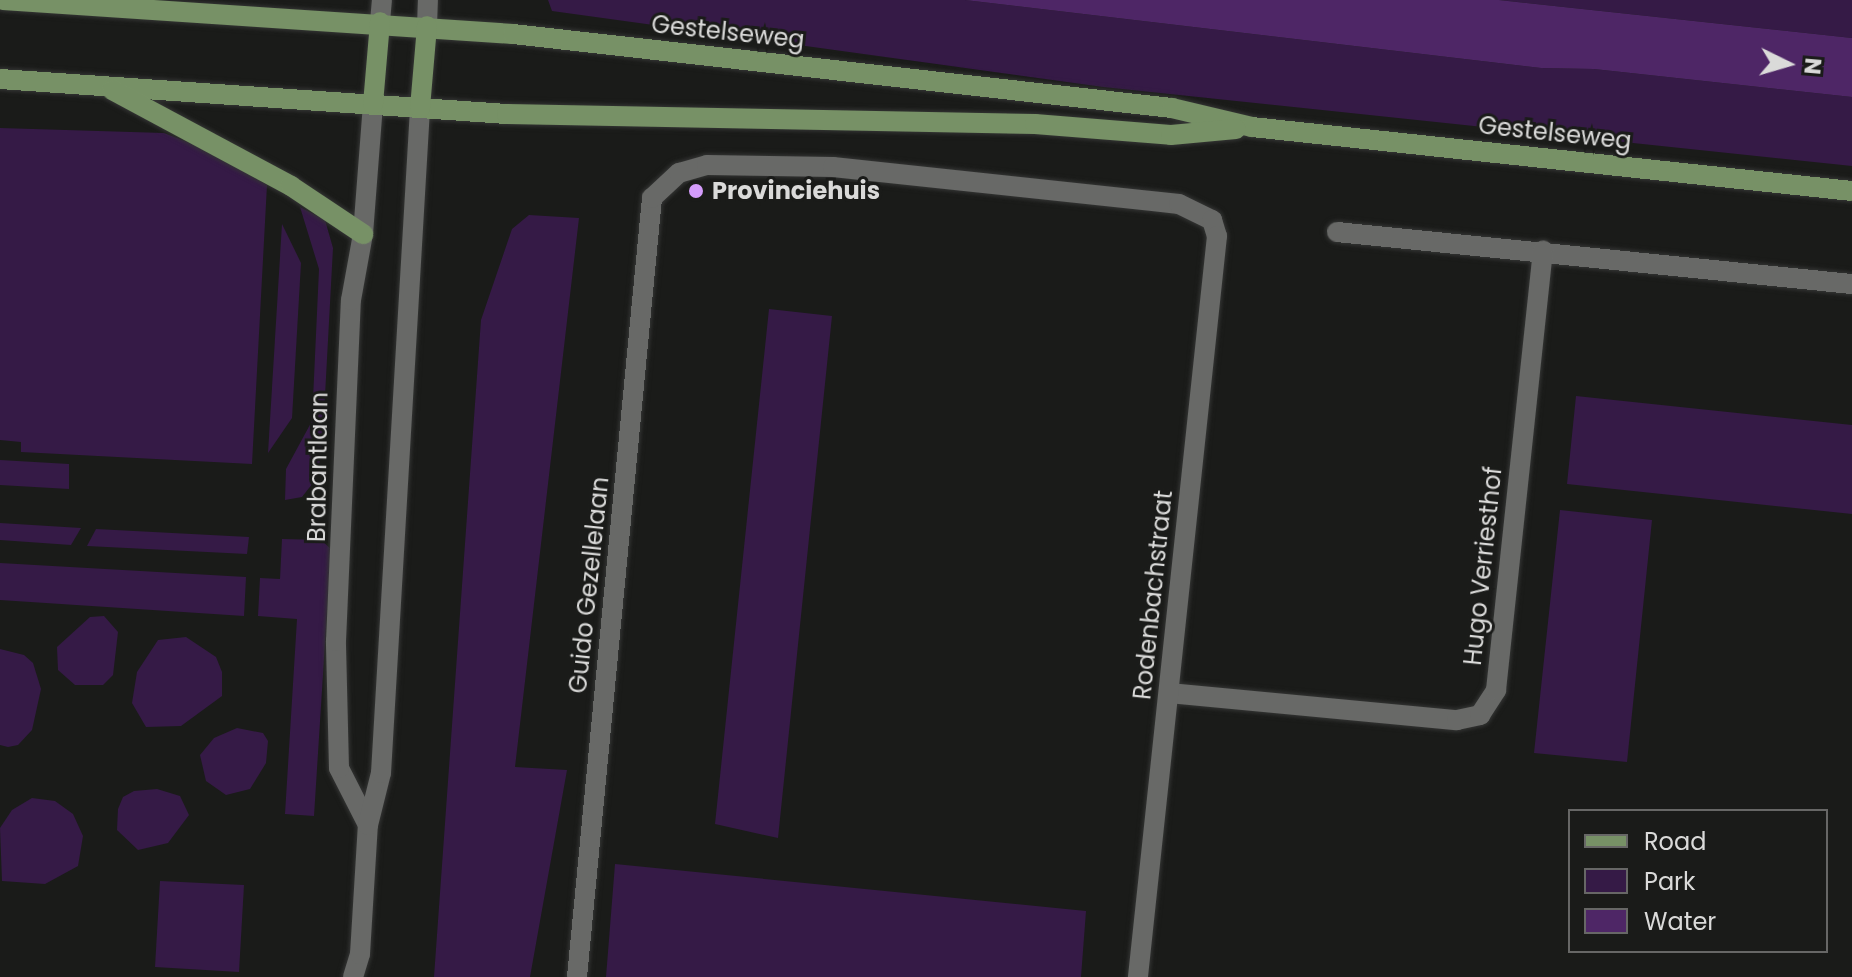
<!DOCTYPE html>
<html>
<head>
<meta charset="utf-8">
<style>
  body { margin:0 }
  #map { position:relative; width:1852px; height:977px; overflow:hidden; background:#1a1b19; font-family:Poppins,sans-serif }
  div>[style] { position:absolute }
  .green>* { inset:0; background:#351a46 }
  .water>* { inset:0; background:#4e2666 }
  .roads { filter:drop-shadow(0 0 2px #343534) drop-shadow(0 0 2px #343534) }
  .minor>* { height:20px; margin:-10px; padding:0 10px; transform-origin:10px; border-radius:10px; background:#686967 }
  .major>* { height:20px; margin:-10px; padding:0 10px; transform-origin:10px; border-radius:10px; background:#779166 }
  .dots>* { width:22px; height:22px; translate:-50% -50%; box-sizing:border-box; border:4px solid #1a1b19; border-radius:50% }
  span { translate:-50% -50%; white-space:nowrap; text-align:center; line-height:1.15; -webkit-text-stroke:6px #1a1b19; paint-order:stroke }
  .street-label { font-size:24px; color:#dadad9 }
  .poi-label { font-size:24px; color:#dadad9; font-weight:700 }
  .left { translate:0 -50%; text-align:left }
  .legend { position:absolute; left:1568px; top:809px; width:260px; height:144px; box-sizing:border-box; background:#1a1b19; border:2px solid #676766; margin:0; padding:10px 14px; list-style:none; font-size:24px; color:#dadad9 }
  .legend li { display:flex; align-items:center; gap:16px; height:40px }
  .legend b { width:40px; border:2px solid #676766 }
  .north { position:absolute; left:1748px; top:24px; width:80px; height:80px; -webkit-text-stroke:6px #1a1b19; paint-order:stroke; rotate:95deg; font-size:22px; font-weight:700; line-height:32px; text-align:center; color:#dadad9 }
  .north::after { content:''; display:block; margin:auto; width:28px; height:36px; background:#dadad9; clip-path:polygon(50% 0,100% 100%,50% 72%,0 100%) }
</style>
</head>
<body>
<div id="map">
  <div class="green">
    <div style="clip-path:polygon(548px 0,965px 0,1541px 68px,1594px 69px,1852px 97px,1852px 166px,1103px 87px,552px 11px)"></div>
    <div style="clip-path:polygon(1499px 0,1852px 0,1852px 38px)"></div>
    <div style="clip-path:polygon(0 128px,164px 133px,203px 148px,267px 185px,252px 464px,21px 452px,21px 442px,0 440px)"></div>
    <div style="clip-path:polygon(300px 207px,325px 220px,333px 248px,322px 451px,316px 479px,302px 497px,285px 500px,286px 469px,312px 421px,319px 269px)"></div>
    <div style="clip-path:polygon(529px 215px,579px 218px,515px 767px,567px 770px,530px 977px,434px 977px,481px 320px,512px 229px)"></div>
    <div style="clip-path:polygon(282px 224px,301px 263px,292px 418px,268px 453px)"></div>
    <div style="clip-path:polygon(769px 309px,832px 316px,778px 838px,715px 824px)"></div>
    <div style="clip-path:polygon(1576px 396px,1852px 425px,1852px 514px,1567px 484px)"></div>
    <div style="clip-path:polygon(0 460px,69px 464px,69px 489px,0 485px)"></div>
    <div style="clip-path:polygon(1560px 510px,1652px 520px,1627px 762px,1534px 753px)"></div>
    <div style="clip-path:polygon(0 523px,81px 528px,71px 545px,0 540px)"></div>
    <div style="clip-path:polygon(96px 529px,249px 537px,247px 554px,87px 546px)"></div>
    <div style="clip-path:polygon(282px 539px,321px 540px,331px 549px,314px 816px,285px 814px,297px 619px,258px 616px,260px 578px,280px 579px)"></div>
    <div style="clip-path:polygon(0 563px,246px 577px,244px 616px,0 600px)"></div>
    <div style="clip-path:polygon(104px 616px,118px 632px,113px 675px,103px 685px,75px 685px,58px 670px,57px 647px,90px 617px)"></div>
    <div style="clip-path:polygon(186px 637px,216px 657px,222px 672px,222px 696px,181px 726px,146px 727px,132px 703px,137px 672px,158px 640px)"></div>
    <div style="clip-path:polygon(0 649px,24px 655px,33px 663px,41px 689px,32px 730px,18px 745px,8px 747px,0 745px)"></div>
    <div style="clip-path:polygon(237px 728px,263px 733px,268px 741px,266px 763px,250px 789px,226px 795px,206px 781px,200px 755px,214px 738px)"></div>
    <div style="clip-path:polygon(157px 789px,180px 796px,189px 815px,168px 843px,138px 850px,117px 830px,118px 809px,123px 797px,134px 791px)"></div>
    <div style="clip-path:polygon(32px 798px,55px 801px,73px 814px,83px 836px,78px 866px,45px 884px,2px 881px,0 828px,12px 810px)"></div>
    <div style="clip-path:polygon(615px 864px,1086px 911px,1081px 977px,606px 977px)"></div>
    <div style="clip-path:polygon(160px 881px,244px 885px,239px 972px,155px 967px)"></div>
  </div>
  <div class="water">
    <div style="clip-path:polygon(965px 0,1499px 0,1852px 38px,1852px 97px,1594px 69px,1541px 68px)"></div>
  </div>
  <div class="roads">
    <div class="minor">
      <div style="left:380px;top:22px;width:22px;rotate:-85deg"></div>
      <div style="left:427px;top:26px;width:26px;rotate:-88deg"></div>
      <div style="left:1337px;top:232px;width:518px;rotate:5.77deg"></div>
      <div style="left:1169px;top:693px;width:289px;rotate:5.4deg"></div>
      <div style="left:1457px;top:720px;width:24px;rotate:-12deg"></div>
      <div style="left:1480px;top:715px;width:30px;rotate:-57deg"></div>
      <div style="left:1496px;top:690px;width:442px;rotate:-83.9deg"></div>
      <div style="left:368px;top:825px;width:64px;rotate:-117deg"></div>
      <div style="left:339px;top:768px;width:127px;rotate:-91.4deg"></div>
      <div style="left:336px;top:641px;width:341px;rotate:-87.5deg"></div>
      <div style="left:351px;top:300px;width:67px;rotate:-79.7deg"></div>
      <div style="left:363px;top:234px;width:130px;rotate:-85.6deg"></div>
      <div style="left:353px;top:977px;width:24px;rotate:-73deg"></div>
      <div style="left:360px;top:954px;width:129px;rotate:-86.5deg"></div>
      <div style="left:368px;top:825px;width:54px;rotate:-76deg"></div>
      <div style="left:381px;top:773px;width:666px;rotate:-86.64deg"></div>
      <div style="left:577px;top:977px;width:783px;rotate:-84.5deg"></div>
      <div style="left:652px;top:198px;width:37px;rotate:-43deg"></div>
      <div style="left:679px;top:173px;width:29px;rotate:-16deg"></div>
      <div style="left:707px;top:165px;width:126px;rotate:0.9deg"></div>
      <div style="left:833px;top:167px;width:348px;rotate:6.1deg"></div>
      <div style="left:1179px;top:204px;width:37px;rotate:26deg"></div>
      <div style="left:1212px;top:220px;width:17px;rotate:73deg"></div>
      <div style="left:1217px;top:236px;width:745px;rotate:96.09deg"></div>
    </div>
    <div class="major">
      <div style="left:3px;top:0;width:511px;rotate:3.81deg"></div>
      <div style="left:513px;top:34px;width:663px;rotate:6.41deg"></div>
      <div style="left:1172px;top:108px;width:82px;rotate:13.4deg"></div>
      <div style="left:1252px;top:127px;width:603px;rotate:6.09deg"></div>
      <div style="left:0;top:79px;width:508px;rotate:3.95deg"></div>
      <div style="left:507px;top:114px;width:528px;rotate:1.09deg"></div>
      <div style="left:1035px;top:124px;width:136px;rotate:4.6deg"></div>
      <div style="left:1171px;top:135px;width:65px;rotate:-5.3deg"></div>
      <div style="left:112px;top:90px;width:203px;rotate:28.2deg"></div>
      <div style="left:291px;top:186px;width:87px;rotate:33.7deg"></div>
      <div style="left:373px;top:104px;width:82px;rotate:-85.1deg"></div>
      <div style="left:420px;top:108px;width:82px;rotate:-85.1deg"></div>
    </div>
  </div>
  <div class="dots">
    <div style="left:696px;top:191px;background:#d49cfb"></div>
  </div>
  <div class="street-label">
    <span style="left:728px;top:32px;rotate:6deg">Gestelseweg</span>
    <span style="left:1555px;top:133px;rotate:6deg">Gestelseweg</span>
    <span style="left:318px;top:467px;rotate:-89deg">Brabantlaan</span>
    <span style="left:1483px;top:566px;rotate:-84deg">Hugo Verriesthof</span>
    <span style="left:589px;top:585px;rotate:-84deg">Guido Gezellelaan</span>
    <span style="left:1153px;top:595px;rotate:-84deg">Rodenbachstraat</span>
  </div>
  <div class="poi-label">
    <span class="left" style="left:712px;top:191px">Provinciehuis</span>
  </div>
  <ul class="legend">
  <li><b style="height:10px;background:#779166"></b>Road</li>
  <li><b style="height:22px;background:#351a46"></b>Park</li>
  <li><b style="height:22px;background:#4e2666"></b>Water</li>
  </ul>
  <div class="north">N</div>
</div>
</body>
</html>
